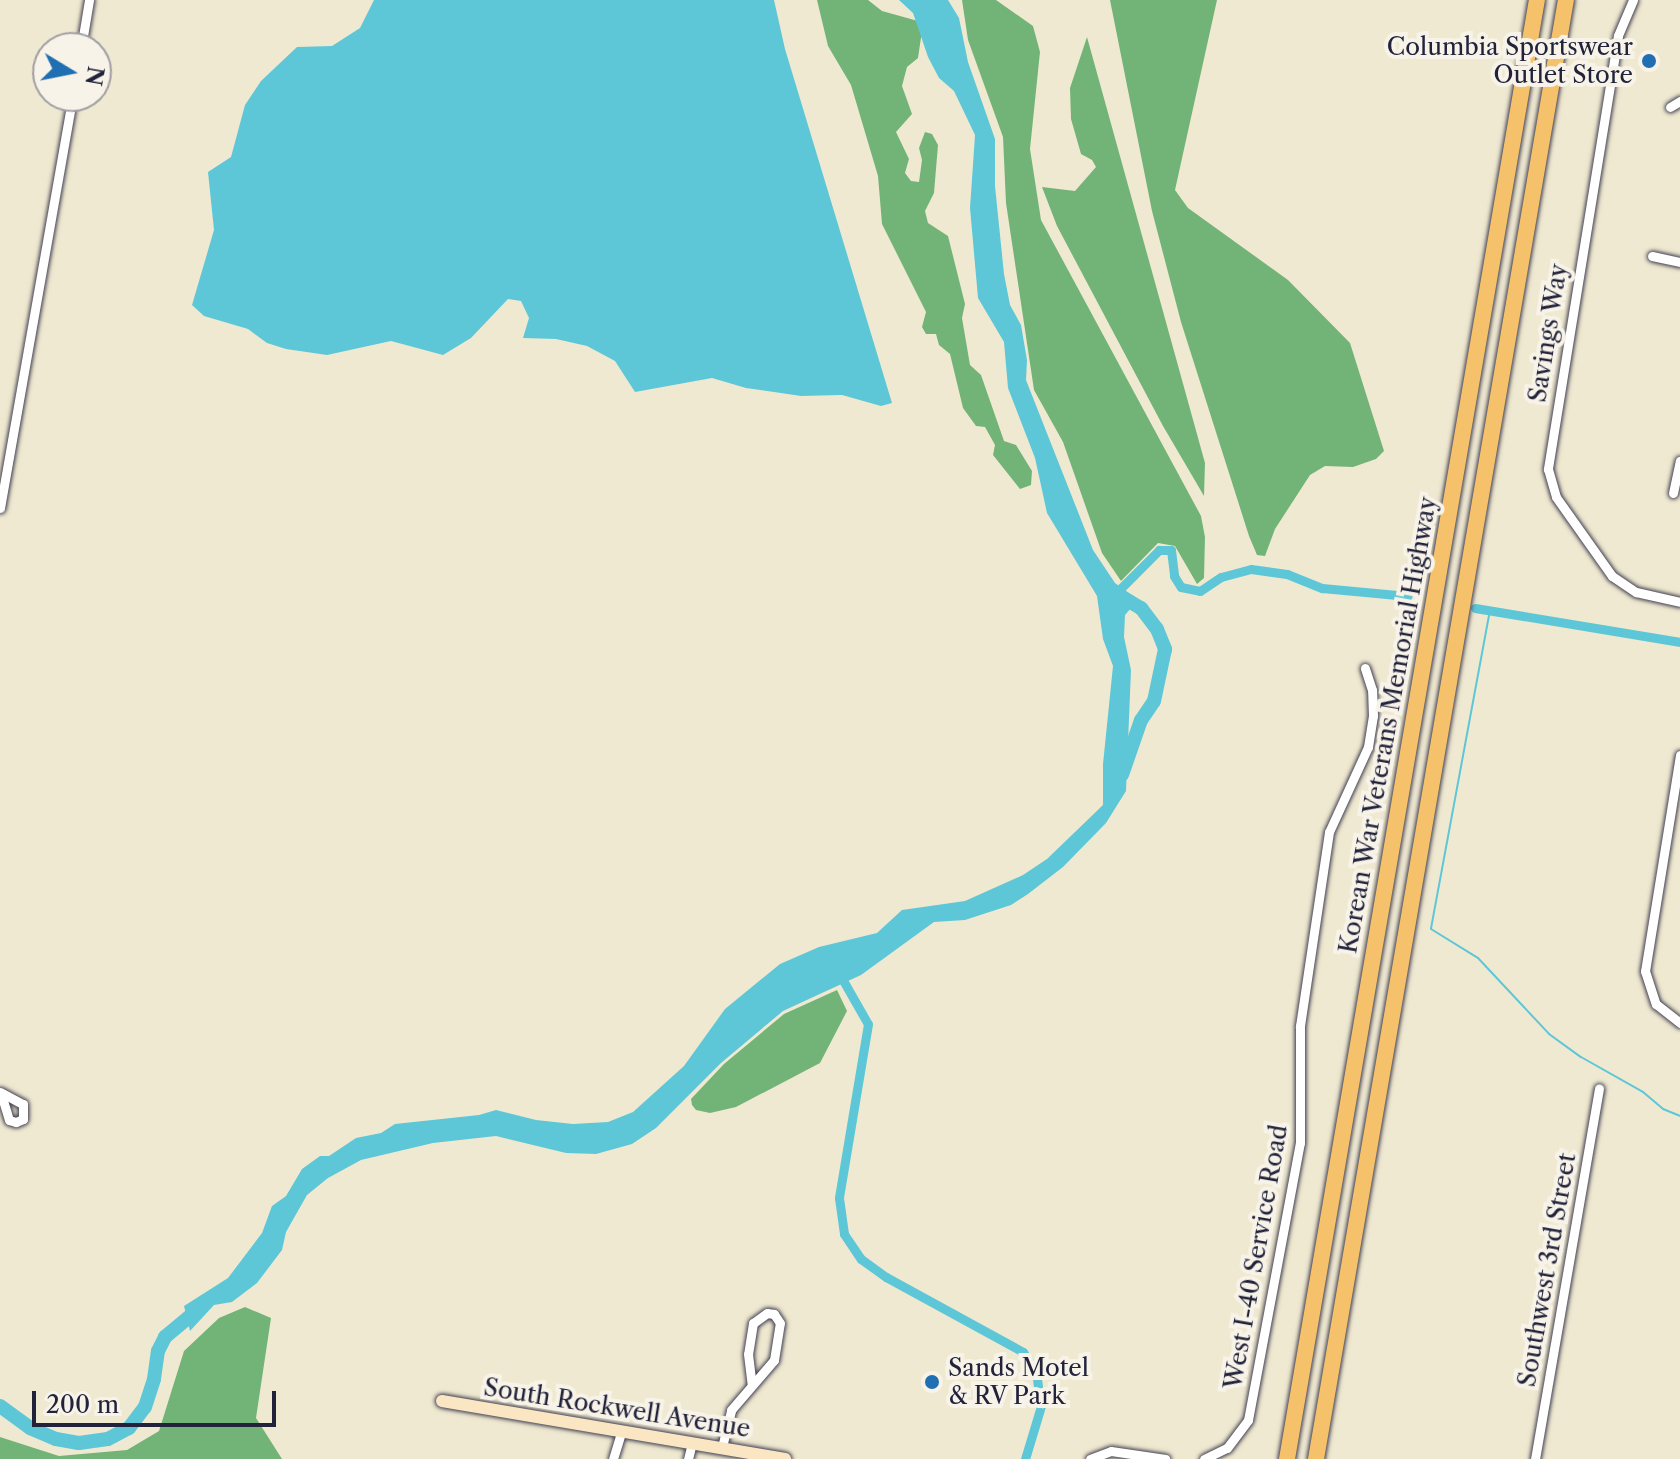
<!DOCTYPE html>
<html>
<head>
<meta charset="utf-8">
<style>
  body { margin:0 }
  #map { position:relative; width:1680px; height:1459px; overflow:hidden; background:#f0e9d1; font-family:"Libre Caslon Text",serif }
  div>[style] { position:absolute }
  .forest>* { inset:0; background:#72b477 }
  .water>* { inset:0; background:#5dc7d7 }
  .stream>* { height:2px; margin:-1px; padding:0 1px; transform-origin:1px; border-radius:1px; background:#5dc7d7 }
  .canal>* { height:9px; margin:-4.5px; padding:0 4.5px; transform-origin:4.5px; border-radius:4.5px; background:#5dc7d7 }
  .river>* { height:14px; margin:-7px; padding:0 7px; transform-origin:7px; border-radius:7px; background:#5dc7d7 }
  .roads { filter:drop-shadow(0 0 2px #414052) drop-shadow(0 0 2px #414052) }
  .street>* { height:9px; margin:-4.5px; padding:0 4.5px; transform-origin:4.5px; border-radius:4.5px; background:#fff }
  .secondary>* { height:12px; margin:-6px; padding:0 6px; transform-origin:6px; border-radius:6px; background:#fbe6c4 }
  .highway>* { height:16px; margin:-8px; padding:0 8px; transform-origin:8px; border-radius:8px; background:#f5c16b }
  .dots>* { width:22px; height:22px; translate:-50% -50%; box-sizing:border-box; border:4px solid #f7f3e8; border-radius:50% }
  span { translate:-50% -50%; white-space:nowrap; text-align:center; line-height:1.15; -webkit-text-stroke:8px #f7f3e8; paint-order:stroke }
  .poi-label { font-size:24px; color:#22223b }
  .right { translate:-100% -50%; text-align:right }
  .left { translate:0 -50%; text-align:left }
  .street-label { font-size:24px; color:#22223b }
  .north { position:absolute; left:32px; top:32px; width:80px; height:80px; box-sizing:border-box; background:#f7f3e8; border:2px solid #a29fa3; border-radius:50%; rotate:100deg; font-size:22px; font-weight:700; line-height:32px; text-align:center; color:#22223b }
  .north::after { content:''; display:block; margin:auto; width:28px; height:36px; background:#1f6fb2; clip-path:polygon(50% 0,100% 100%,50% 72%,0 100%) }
  .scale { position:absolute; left:32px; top:1391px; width:244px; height:36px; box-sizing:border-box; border:4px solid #22223b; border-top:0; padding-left:10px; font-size:24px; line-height:28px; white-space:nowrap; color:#22223b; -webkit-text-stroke:6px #f7f3e8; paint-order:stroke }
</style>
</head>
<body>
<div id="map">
  <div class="forest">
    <div style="clip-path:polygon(817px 0,868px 0,882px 11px,918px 21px,922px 31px,918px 58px,907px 67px,902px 86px,912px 114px,896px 132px,909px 159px,905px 173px,911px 181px,919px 182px,922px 160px,919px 148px,925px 132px,932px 134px,938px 145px,934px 193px,925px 211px,928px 223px,948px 236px,965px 304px,962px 318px,970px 365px,981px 375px,1004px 441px,1016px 445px,1032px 471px,1031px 485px,1020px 489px,993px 455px,995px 445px,985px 427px,976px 426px,963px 408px,950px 354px,939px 345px,936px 334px,926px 334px,922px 327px,926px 312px,882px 224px,878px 176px,851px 85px,828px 46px)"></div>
    <div style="clip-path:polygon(962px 0,996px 0,1033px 26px,1040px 52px,1030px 149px,1041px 220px,1201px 516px,1205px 537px,1204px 578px,1197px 584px,1175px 546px,1158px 543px,1121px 581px,1102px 553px,1063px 442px,1034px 390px,1006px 203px,1003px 137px,968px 40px)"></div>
    <div style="clip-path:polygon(1110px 0,1217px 0,1175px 190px,1188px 208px,1288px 280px,1350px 343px,1384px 451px,1376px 459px,1353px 467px,1325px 466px,1310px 475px,1275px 529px,1265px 556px,1257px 555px,1249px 536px,1181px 322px,1152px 211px)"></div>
    <div style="clip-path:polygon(1087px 37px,1205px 463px,1204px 496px,1163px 426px,1057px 226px,1042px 187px,1075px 191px,1096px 167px,1092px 160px,1081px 154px,1071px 119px,1070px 88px)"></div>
    <div style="clip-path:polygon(837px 990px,847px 1011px,820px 1063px,736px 1107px,710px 1113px,696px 1110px,692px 1105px,691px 1099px,724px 1064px,784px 1014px)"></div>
    <div style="clip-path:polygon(245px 1307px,271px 1318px,256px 1418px,282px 1459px,0 1459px,0 1437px,59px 1456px,127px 1450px,159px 1431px,184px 1351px,219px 1318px)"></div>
  </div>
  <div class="water">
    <div style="clip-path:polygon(374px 0,774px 0,785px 49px,892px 403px,881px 406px,842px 395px,801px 396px,746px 388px,712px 378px,635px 392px,615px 361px,587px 346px,556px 339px,523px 338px,529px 318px,521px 301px,508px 299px,471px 338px,443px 355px,391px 341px,327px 355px,286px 349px,267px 343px,248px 329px,204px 316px,192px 305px,214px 230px,208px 172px,231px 157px,245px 105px,261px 81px,297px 47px,332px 46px,360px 28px)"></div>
    <div style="clip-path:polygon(899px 0,948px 0,959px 18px,968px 62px,995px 139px,995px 186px,1004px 274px,1010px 305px,1021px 325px,1027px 360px,1026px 380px,1093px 550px,1115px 583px,1138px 600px,1125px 615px,1124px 637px,1131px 670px,1126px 791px,1106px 823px,1063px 867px,1028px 894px,1011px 905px,965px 920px,934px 922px,861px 975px,783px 1011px,721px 1063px,656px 1128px,632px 1144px,596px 1154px,566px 1153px,496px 1136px,433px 1143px,361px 1160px,328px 1178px,307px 1195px,286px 1232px,282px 1250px,257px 1283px,232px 1302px,214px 1305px,190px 1331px,184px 1306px,228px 1278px,262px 1233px,272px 1206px,286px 1196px,302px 1169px,320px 1156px,329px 1156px,356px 1138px,381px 1133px,395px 1124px,479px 1115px,496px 1110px,536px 1120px,573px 1124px,608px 1122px,633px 1112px,684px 1066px,725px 1009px,780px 964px,819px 947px,877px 933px,902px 910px,965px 901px,1023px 875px,1047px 859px,1103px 805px,1103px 764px,1113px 666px,1103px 639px,1097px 596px,1047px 513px,1035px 458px,1008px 388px,1004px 342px,978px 298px,970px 208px,975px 135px,954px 91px,939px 78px,928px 57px,913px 13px)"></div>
  </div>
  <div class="stream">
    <div style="left:1490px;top:610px;width:324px;rotate:100.5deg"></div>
    <div style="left:1431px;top:929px;width:55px;rotate:31.7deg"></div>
    <div style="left:1478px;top:958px;width:104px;rotate:46.9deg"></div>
    <div style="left:1549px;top:1034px;width:39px;rotate:36deg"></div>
    <div style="left:1581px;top:1057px;width:71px;rotate:29.4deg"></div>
    <div style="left:1643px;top:1092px;width:26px;rotate:40deg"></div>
    <div style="left:1663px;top:1109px;width:18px;rotate:22deg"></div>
  </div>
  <div class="canal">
    <div style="left:1116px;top:593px;width:61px;rotate:-45deg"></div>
    <div style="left:1159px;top:550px;width:12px"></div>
    <div style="left:1171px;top:550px;width:26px;rotate:83deg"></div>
    <div style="left:1174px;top:576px;width:13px;rotate:58deg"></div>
    <div style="left:1181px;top:587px;width:19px;rotate:12deg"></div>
    <div style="left:1200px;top:591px;width:25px;rotate:-34deg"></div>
    <div style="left:1221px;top:577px;width:31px;rotate:-15deg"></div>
    <div style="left:1251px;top:569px;width:36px;rotate:8deg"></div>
    <div style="left:1287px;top:574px;width:38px;rotate:22deg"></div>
    <div style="left:1322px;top:588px;width:86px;rotate:5.3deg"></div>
    <div style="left:1475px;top:608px;width:208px;rotate:9.4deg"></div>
    <div style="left:840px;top:975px;width:56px;rotate:60.3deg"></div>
    <div style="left:868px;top:1024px;width:176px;rotate:99.5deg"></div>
    <div style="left:839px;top:1198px;width:36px;rotate:82deg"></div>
    <div style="left:844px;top:1234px;width:30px;rotate:56deg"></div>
    <div style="left:861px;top:1259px;width:31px;rotate:36deg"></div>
    <div style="left:886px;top:1277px;width:156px;rotate:28.7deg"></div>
    <div style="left:1023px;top:1352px;width:24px;rotate:57deg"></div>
    <div style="left:1036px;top:1372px;width:34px;rotate:82deg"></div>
    <div style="left:1041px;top:1406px;width:55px;rotate:106.8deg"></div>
  </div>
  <div class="river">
    <div style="left:1119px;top:595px;width:26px;rotate:31deg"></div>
    <div style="left:1141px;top:608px;width:26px;rotate:53deg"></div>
    <div style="left:1157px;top:629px;width:22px;rotate:68deg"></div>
    <div style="left:1165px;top:649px;width:53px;rotate:101.9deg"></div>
    <div style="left:1154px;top:701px;width:23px;rotate:124deg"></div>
    <div style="left:1141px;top:720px;width:58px;rotate:109.1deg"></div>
    <div style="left:0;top:1406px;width:37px;rotate:36deg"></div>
    <div style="left:30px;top:1428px;width:28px;rotate:23deg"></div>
    <div style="left:56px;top:1439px;width:23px;rotate:10deg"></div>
    <div style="left:79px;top:1443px;width:29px;rotate:-8deg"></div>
    <div style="left:108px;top:1439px;width:24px;rotate:-28deg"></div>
    <div style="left:129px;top:1428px;width:26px;rotate:-53deg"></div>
    <div style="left:145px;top:1407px;width:29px;rotate:-72deg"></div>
    <div style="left:154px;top:1379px;width:28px;rotate:-82deg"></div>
    <div style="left:158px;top:1351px;width:16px;rotate:-63deg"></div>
    <div style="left:165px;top:1337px;width:47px;rotate:-39.8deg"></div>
  </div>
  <div class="roads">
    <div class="street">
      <div style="left:1633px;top:0;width:39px;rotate:113deg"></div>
      <div style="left:1618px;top:36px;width:439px;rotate:99.2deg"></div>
      <div style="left:1548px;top:469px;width:29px;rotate:74deg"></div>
      <div style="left:1556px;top:497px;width:97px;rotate:54.7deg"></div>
      <div style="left:1612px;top:576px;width:29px;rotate:34deg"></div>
      <div style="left:1636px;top:592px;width:45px;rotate:12.8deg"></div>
      <div style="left:81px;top:48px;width:49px;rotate:-80.5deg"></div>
      <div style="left:1670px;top:107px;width:12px;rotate:-31deg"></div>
      <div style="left:1652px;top:256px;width:29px;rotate:12deg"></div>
      <div style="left:1673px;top:493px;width:33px;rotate:-78deg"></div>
      <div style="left:0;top:508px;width:418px;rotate:-80deg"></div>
      <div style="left:1680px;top:755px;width:219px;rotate:99.2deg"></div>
      <div style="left:1645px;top:971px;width:35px;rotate:72deg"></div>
      <div style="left:1656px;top:1004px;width:31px;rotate:38deg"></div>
      <div style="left:0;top:1092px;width:26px;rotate:28deg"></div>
      <div style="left:23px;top:1104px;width:15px;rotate:90deg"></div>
      <div style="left:23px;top:1119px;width:8px;rotate:157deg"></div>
      <div style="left:16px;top:1122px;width:7px;rotate:-164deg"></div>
      <div style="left:9px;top:1120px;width:27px;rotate:-107deg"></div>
      <div style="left:722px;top:1447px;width:38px;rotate:-76deg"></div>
      <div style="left:731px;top:1410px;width:66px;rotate:-49.3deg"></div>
      <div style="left:774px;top:1360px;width:37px;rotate:-81deg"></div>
      <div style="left:780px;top:1323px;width:11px;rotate:-124deg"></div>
      <div style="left:774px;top:1314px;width:7px;rotate:-172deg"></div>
      <div style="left:767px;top:1313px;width:17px;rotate:144deg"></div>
      <div style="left:753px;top:1323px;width:31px;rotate:99deg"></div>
      <div style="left:748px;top:1354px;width:31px;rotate:83deg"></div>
      <div style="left:613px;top:1459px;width:27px;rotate:-73deg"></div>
      <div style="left:688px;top:1459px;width:16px;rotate:-76deg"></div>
      <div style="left:1090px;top:1459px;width:22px;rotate:-21deg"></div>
      <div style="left:1111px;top:1451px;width:55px;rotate:8.4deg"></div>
      <div style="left:1204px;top:1459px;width:25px;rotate:-26deg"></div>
      <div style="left:1227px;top:1448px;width:35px;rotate:-53deg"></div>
      <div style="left:1248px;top:1420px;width:282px;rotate:-79.4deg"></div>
      <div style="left:1300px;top:1143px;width:117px;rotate:-90deg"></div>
      <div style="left:1300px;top:1026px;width:196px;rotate:-81.5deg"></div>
      <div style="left:1329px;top:832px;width:94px;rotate:-65.4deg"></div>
      <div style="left:1368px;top:747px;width:31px;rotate:-81deg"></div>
      <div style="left:1373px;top:716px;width:26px;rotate:-92deg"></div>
      <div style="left:1372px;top:690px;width:23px;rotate:-108deg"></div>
      <div style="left:1535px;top:1459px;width:376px;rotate:-80.2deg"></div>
    </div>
    <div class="secondary">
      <div style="left:442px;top:1401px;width:348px;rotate:9.6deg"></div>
    </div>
    <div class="highway">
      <div style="left:1287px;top:1459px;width:1480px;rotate:-80.28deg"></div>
      <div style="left:1316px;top:1459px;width:1480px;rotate:-80.28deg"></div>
    </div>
  </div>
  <div class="dots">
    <div style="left:1649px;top:61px;background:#1f6fb2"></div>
    <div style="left:932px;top:1382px;background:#1f6fb2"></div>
  </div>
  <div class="poi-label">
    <span class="right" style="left:1633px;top:61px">Columbia Sportswear<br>Outlet Store</span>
    <span class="left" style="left:948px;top:1382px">Sands Motel<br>&amp; RV Park</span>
  </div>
  <div class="street-label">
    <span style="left:1548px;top:333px;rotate:-81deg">Savings Way</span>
    <span style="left:1388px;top:725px;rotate:-80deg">Korean War Veterans Memorial Highway</span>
    <span style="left:1256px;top:1257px;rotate:-80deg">West I-40 Service Road</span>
    <span style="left:1547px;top:1270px;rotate:-80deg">Southwest 3rd Street</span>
    <span style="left:617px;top:1408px;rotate:9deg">South Rockwell Avenue</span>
  </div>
  <div class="north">N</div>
  <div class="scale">200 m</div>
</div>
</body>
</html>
